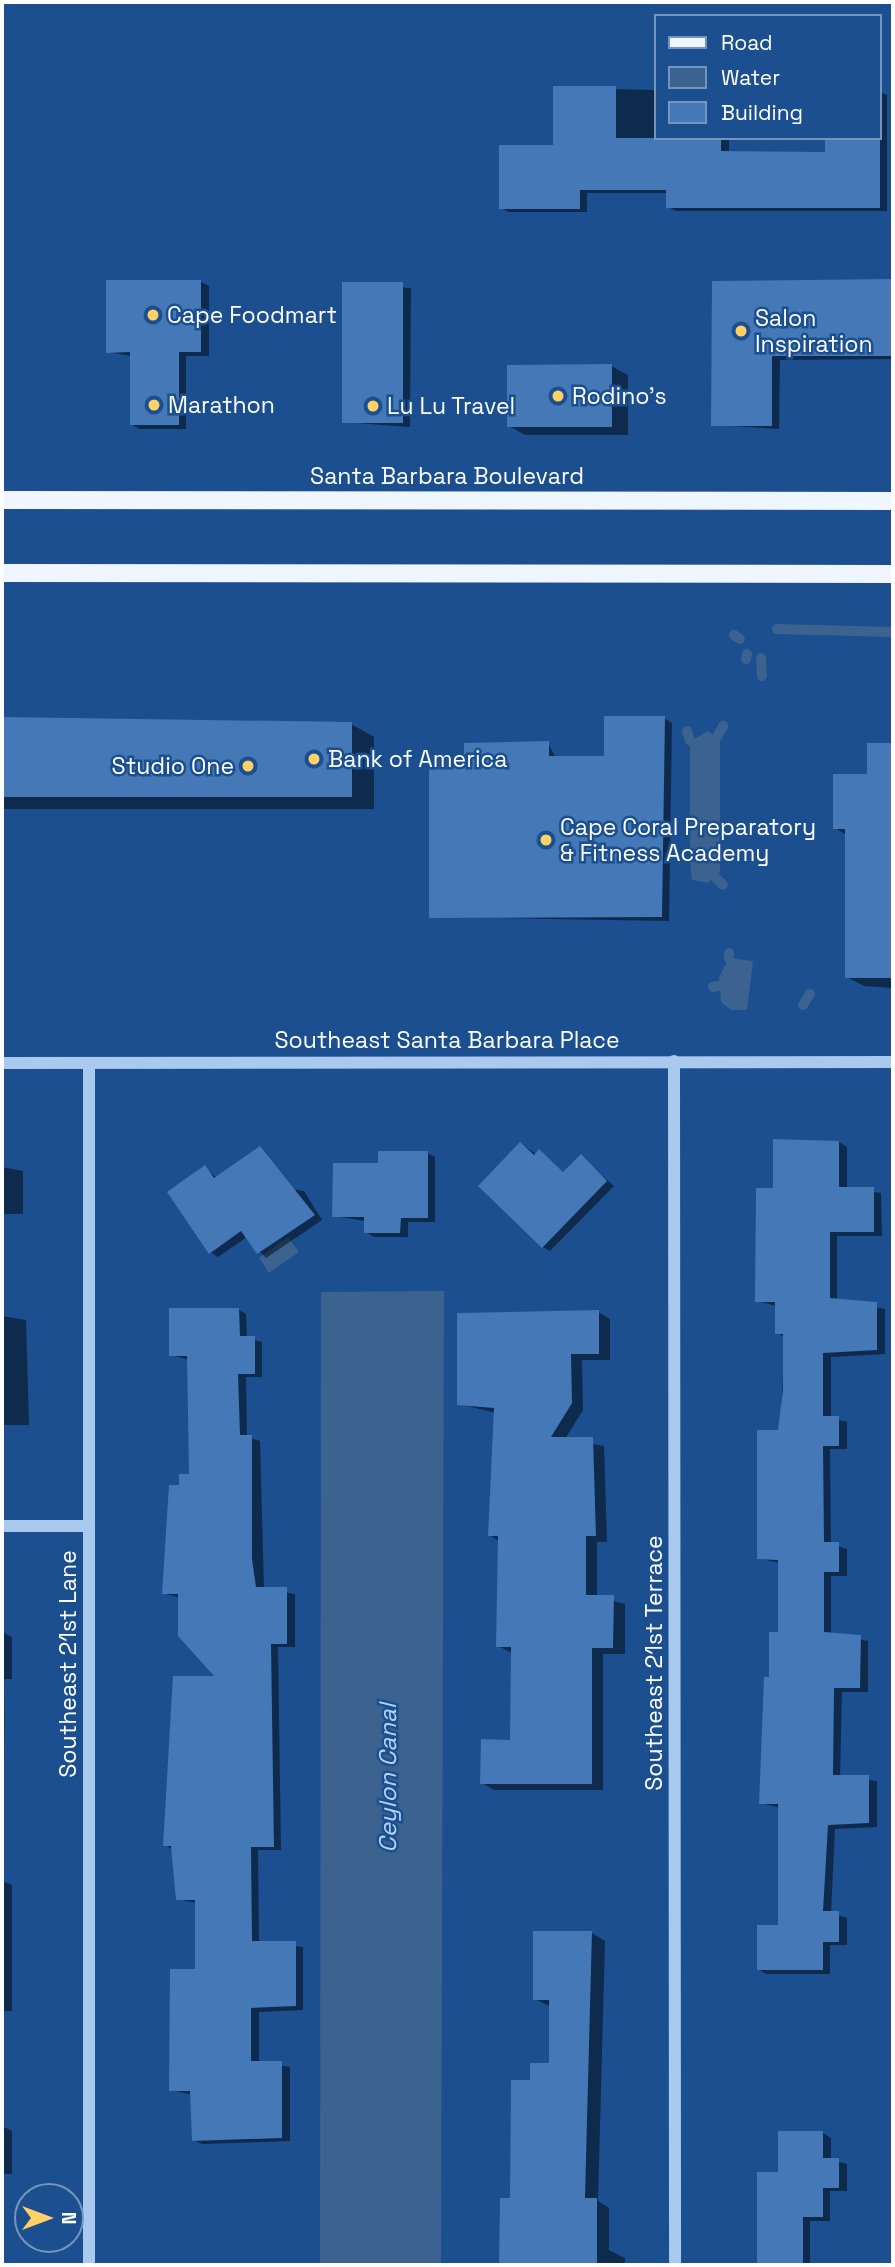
<!DOCTYPE html>
<html>
<head>
<meta charset="utf-8">
<style>
  body { margin:0 }
  #map { position:relative; width:895px; height:2267px; overflow:hidden; background:#1b4f8f; font-family:"Space Grotesk",sans-serif }
  div>[style] { position:absolute }
  .water>* { inset:0; background:#3c6290 }
  .shadow>* { inset:0; background:#0007 }
  .stream>* { height:10px; margin:-5px; padding:0 5px; transform-origin:5px; border-radius:5px; background:#3c6290 }
  .building>* { inset:0; background:#4478b7 }
  .minor>* { height:12px; margin:-6px; padding:0 6px; transform-origin:6px; border-radius:6px; background:#a9c9ee }
  .major>* { height:18px; margin:-9px; padding:0 9px; transform-origin:9px; border-radius:9px; background:#f0f6ff }
  .dots>* { width:19px; height:19px; translate:-50% -50%; box-sizing:border-box; border:4px solid #1b4f8f; border-radius:50% }
  span { translate:-50% -50%; white-space:nowrap; text-align:center; line-height:1.15; -webkit-text-stroke:5px #1b4f8f; paint-order:stroke }
  .poi-label { font-size:23px; color:#fff }
  .left { translate:0 -50%; text-align:left }
  .right { translate:-100% -50%; text-align:right }
  .street-label { font-size:23px; color:#fff }
  .water-label { font-size:24px; color:#b5d3f5; font-style:italic }
  .frame { position:absolute; inset:0; border:4px solid #fff; pointer-events:none }
  .legend { position:absolute; left:654px; top:14px; width:228px; height:126px; box-sizing:border-box; background:#1b4f8f; border:2px solid #7695bc; margin:0; padding:9px 12px; list-style:none; font-size:21px; color:#fff }
  .legend li { display:flex; align-items:center; gap:14px; height:35px }
  .legend b { width:35px; border:2px solid #7695bc }
  .north { position:absolute; left:14px; top:2183px; width:70px; height:70px; box-sizing:border-box; background:#1b4f8f; border:2px solid #7695bc; border-radius:50%; rotate:90deg; font-size:19px; font-weight:700; line-height:28px; text-align:center; color:#fff }
  .north::after { content:''; display:block; margin:auto; width:24px; height:32px; background:#ffd166; clip-path:polygon(50% 0,100% 100%,50% 72%,0 100%) }
</style>
</head>
<body>
<div id="map">
  <div class="water">
    <div style="clip-path:polygon(708px 731px,720px 741px,720px 872px,708px 883px,692px 880px,690px 863px,690px 741px)"></div>
    <div style="clip-path:polygon(729px 958px,753px 961px,747px 1010px,731px 1010px,721px 1002px,719px 977px)"></div>
    <div style="clip-path:polygon(288px 1237px,299px 1252px,269px 1273px,259px 1258px)"></div>
    <div style="clip-path:polygon(444px 1291px,441px 2265px,320px 2265px,321px 1292px)"></div>
  </div>
  <div class="shadow">
    <div style="clip-path:polygon(555px 88px,655px 90px,655px 138px,729px 138px,729px 153px,827px 153px,879px 138px,879px 91px,887px 95px,887px 211px,676px 211px,668px 207px,668px 193px,587px 193px,587px 212px,509px 212px,501px 208px,555px 146px)"></div>
    <div style="clip-path:polygon(893px 281px,893px 359px,780px 360px,779px 429px,713px 425px,714px 283px)"></div>
    <div style="clip-path:polygon(201px 282px,209px 286px,209px 356px,186px 356px,186px 429px,139px 429px,131px 424px,131px 356px,108px 352px)"></div>
    <div style="clip-path:polygon(344px 284px,411px 288px,410px 427px,343px 422px)"></div>
    <div style="clip-path:polygon(611px 366px,628px 375px,628px 435px,525px 435px,509px 426px)"></div>
    <div style="clip-path:polygon(664px 718px,672px 723px,669px 921px,431px 917px,465px 758px,548px 743px,556px 758px,606px 758px)"></div>
    <div style="clip-path:polygon(2px 723px,351px 724px,374px 737px,374px 809px,2px 809px)"></div>
    <div style="clip-path:polygon(869px 744px,893px 744px,893px 988px,864px 986px,847px 977px,846px 835px,835px 828px,869px 776px)"></div>
    <div style="clip-path:polygon(839px 1142px,847px 1147px,847px 1188px,881px 1193px,882px 1236px,837px 1236px,837px 1300px,885px 1309px,885px 1354px,831px 1357px,831px 1418px,847px 1422px,847px 1449px,830px 1449px,831px 1544px,847px 1549px,847px 1576px,831px 1576px,831px 1634px,868px 1641px,868px 1692px,842px 1692px,840px 1777px,877px 1781px,877px 1827px,835px 1829px,831px 1913px,847px 1918px,847px 1945px,830px 1945px,830px 1974px,766px 1974px,758px 1969px,780px 1927px,780px 1808px,761px 1803px,780px 1633px,780px 1563px,758px 1558px,780px 1432px,785px 1337px,777px 1333px,777px 1306px,757px 1301px,775px 1190px)"></div>
    <div style="clip-path:polygon(521px 1144px,565px 1173px,581px 1157px,614px 1186px,550px 1251px,543px 1247px)"></div>
    <div style="clip-path:polygon(260px 1148px,292px 1189px,304px 1191px,322px 1220px,266px 1258px,247px 1237px,218px 1257px,210px 1252px,205px 1168px,217px 1178px)"></div>
    <div style="clip-path:polygon(427px 1153px,435px 1157px,435px 1222px,408px 1222px,408px 1237px,374px 1237px,366px 1232px,366px 1221px,334px 1216px,380px 1165px)"></div>
    <div style="clip-path:polygon(2px 1167px,23px 1171px,23px 1214px,2px 1214px)"></div>
    <div style="clip-path:polygon(239px 1310px,246px 1314px,247px 1338px,262px 1342px,262px 1377px,246px 1377px,247px 1437px,260px 1441px,264px 1589px,295px 1594px,295px 1647px,278px 1647px,281px 1850px,258px 1850px,259px 1942px,303px 1947px,303px 2010px,259px 2012px,259px 2062px,290px 2067px,290px 2141px,202px 2144px,194px 2140px,192px 2095px,171px 2090px,196px 1971px,196px 1903px,178px 1899px,173px 1850px,165px 1845px,218px 1677px,180px 1598px,163px 1593px,181px 1487px,191px 1476px,189px 1360px,171px 1355px)"></div>
    <div style="clip-path:polygon(598px 1312px,610px 1319px,610px 1360px,582px 1360px,583px 1410px,565px 1439px,604px 1446px,607px 1542px,597px 1542px,597px 1597px,625px 1604px,625px 1654px,603px 1654px,603px 1790px,494px 1790px,482px 1783px,511px 1742px,512px 1653px,498px 1646px,499px 1541px,489px 1535px,496px 1413px,459px 1404px)"></div>
    <div style="clip-path:polygon(2px 1316px,26px 1320px,29px 1425px,2px 1425px)"></div>
    <div style="clip-path:polygon(2px 1632px,12px 1637px,12px 1679px,4px 1679px,5px 1765px)"></div>
    <div style="clip-path:polygon(2px 1881px,12px 1885px,12px 2011px,2px 2011px)"></div>
    <div style="clip-path:polygon(592px 1933px,605px 1941px,598px 2201px,609px 2208px,609px 2250px,625px 2258px,625px 2265px,501px 2265px,502px 2200px,512px 2200px,532px 2082px,551px 2065px,551px 2007px,535px 1999px)"></div>
    <div style="clip-path:polygon(2px 2126px,12px 2131px,12px 2174px,2px 2174px)"></div>
    <div style="clip-path:polygon(823px 2133px,831px 2138px,831px 2160px,847px 2164px,847px 2191px,830px 2191px,830px 2221px,810px 2221px,810px 2265px,758px 2265px,758px 2174px,780px 2174px)"></div>
  </div>
  <div class="stream">
    <div style="left:777px;top:629px;width:116px;rotate:1.5deg"></div>
    <div style="left:734px;top:635px;width:7px;rotate:34deg"></div>
    <div style="left:761px;top:658px;width:18px;rotate:87deg"></div>
    <div style="left:746px;top:659px;width:5px;rotate:-79deg"></div>
    <div style="left:687px;top:731px;width:10px;rotate:73deg"></div>
    <div style="left:717px;top:737px;width:13px;rotate:-61deg"></div>
    <div style="left:717px;top:879px;width:8px;rotate:45deg"></div>
    <div style="left:729px;top:953px;width:5px;rotate:90deg"></div>
    <div style="left:713px;top:987px;width:6px;rotate:-9deg"></div>
    <div style="left:803px;top:1005px;width:13px;rotate:-58deg"></div>
  </div>
  <div class="building">
    <div style="clip-path:polygon(553px 86px,616px 86px,616px 138px,721px 138px,721px 151px,825px 152px,825px 138px,880px 138px,880px 208px,666px 208px,666px 190px,580px 190px,580px 209px,499px 209px,499px 145px,553px 145px)"></div>
    <div style="clip-path:polygon(893px 279px,893px 356px,772px 356px,772px 426px,711px 426px,712px 281px)"></div>
    <div style="clip-path:polygon(106px 280px,201px 280px,201px 352px,179px 352px,179px 425px,130px 425px,130px 352px,106px 353px)"></div>
    <div style="clip-path:polygon(342px 282px,403px 282px,403px 423px,342px 423px)"></div>
    <div style="clip-path:polygon(612px 364px,612px 427px,507px 427px,507px 365px)"></div>
    <div style="clip-path:polygon(604px 716px,665px 716px,662px 917px,429px 918px,429px 756px,464px 756px,464px 743px,549px 741px,549px 756px,604px 756px)"></div>
    <div style="clip-path:polygon(2px 717px,352px 722px,352px 797px,2px 797px)"></div>
    <div style="clip-path:polygon(867px 743px,893px 743px,893px 978px,845px 978px,845px 829px,833px 829px,833px 774px,867px 774px)"></div>
    <div style="clip-path:polygon(773px 1139px,839px 1141px,839px 1187px,874px 1187px,874px 1232px,830px 1232px,830px 1298px,877px 1302px,877px 1350px,823px 1353px,823px 1416px,839px 1416px,839px 1446px,823px 1446px,824px 1542px,839px 1542px,839px 1572px,824px 1572px,824px 1632px,861px 1635px,860px 1688px,834px 1688px,833px 1775px,869px 1775px,869px 1823px,828px 1825px,823px 1911px,839px 1911px,839px 1942px,823px 1942px,823px 1970px,757px 1970px,757px 1925px,778px 1925px,778px 1804px,759px 1804px,764px 1677px,769px 1677px,769px 1632px,778px 1632px,778px 1560px,757px 1559px,757px 1430px,778px 1430px,783px 1389px,783px 1334px,775px 1334px,775px 1302px,755px 1302px,756px 1188px,773px 1188px)"></div>
    <div style="clip-path:polygon(520px 1142px,534px 1155px,539px 1149px,563px 1172px,581px 1154px,607px 1181px,542px 1248px,478px 1186px)"></div>
    <div style="clip-path:polygon(260px 1146px,315px 1215px,257px 1254px,241px 1231px,209px 1254px,167px 1192px,205px 1165px,214px 1178px)"></div>
    <div style="clip-path:polygon(378px 1151px,428px 1151px,428px 1218px,401px 1218px,400px 1233px,364px 1233px,364px 1217px,332px 1217px,333px 1163px,378px 1163px)"></div>
    <div style="clip-path:polygon(169px 1308px,239px 1308px,240px 1336px,255px 1336px,255px 1374px,238px 1374px,240px 1435px,252px 1435px,252px 1559px,256px 1587px,287px 1587px,287px 1644px,271px 1644px,274px 1847px,251px 1847px,252px 1941px,296px 1941px,296px 2006px,251px 2008px,251px 2061px,282px 2061px,282px 2138px,192px 2141px,190px 2091px,169px 2091px,170px 1969px,195px 1969px,195px 1900px,176px 1900px,171px 1846px,163px 1846px,173px 1676px,214px 1676px,178px 1636px,178px 1594px,162px 1594px,169px 1485px,179px 1485px,179px 1474px,189px 1474px,187px 1356px,169px 1356px)"></div>
    <div style="clip-path:polygon(599px 1310px,599px 1354px,571px 1354px,572px 1403px,551px 1437px,593px 1437px,596px 1536px,586px 1536px,586px 1595px,614px 1595px,613px 1648px,592px 1648px,592px 1784px,480px 1784px,481px 1739px,510px 1740px,511px 1647px,496px 1647px,498px 1536px,488px 1536px,494px 1408px,457px 1405px,457px 1313px)"></div>
    <div style="clip-path:polygon(533px 1931px,592px 1931px,585px 2198px,597px 2198px,597px 2265px,499px 2265px,500px 2198px,510px 2198px,511px 2080px,530px 2080px,530px 2063px,549px 2063px,549px 2000px,533px 2000px)"></div>
    <div style="clip-path:polygon(778px 2131px,823px 2131px,823px 2158px,839px 2158px,839px 2188px,823px 2188px,823px 2217px,803px 2217px,803px 2265px,757px 2265px,757px 2172px,778px 2172px)"></div>
  </div>
  <div class="minor">
    <div style="left:674px;top:1061px;width:1204px;rotate:89.95deg"></div>
    <div style="left:2px;top:1063px;width:891px;rotate:-0.06deg"></div>
    <div style="left:89px;top:1063px;width:1202px;rotate:90deg"></div>
    <div style="left:2px;top:1526px;width:87px"></div>
  </div>
  <div class="major">
    <div style="left:2px;top:500px;width:891px;rotate:0.06deg"></div>
    <div style="left:2px;top:573px;width:891px;rotate:0.06deg"></div>
  </div>
  <div class="dots">
    <div style="left:153px;top:315px;background:#ffd166"></div>
    <div style="left:741px;top:331px;background:#ffd166"></div>
    <div style="left:558px;top:396px;background:#ffd166"></div>
    <div style="left:154px;top:405px;background:#ffd166"></div>
    <div style="left:373px;top:406px;background:#ffd166"></div>
    <div style="left:314px;top:759px;background:#ffd166"></div>
    <div style="left:248px;top:766px;background:#ffd166"></div>
    <div style="left:546px;top:840px;background:#ffd166"></div>
  </div>
  <div class="poi-label">
    <span class="left" style="left:167px;top:315px">Cape Foodmart</span>
    <span class="left" style="left:755px;top:331px">Salon<br>Inspiration</span>
    <span class="left" style="left:572px;top:396px">Rodino's</span>
    <span class="left" style="left:168px;top:405px">Marathon</span>
    <span class="left" style="left:387px;top:406px">Lu Lu Travel</span>
    <span class="left" style="left:328px;top:759px">Bank of America</span>
    <span class="right" style="left:234px;top:766px">Studio One</span>
    <span class="left" style="left:560px;top:840px">Cape Coral Preparatory<br>&amp; Fitness Academy</span>
  </div>
  <div class="street-label">
    <span style="left:447px;top:476px">Santa Barbara Boulevard</span>
    <span style="left:447px;top:1040px">Southeast Santa Barbara Place</span>
    <span style="left:654px;top:1663px;rotate:-90deg">Southeast 21st Terrace</span>
    <span style="left:68px;top:1664px;rotate:-90deg">Southeast 21st Lane</span>
  </div>
  <div class="water-label">
    <span style="left:388px;top:1778px;rotate:-90deg">Ceylon Canal</span>
  </div>
  <div class="frame"></div>
  <ul class="legend">
  <li><b style="height:9px;background:#f0f6ff"></b>Road</li>
  <li><b style="height:19px;background:#3c6290"></b>Water</li>
  <li><b style="height:19px;background:#4478b7"></b>Building</li>
  </ul>
  <div class="north">N</div>
</div>
</body>
</html>
